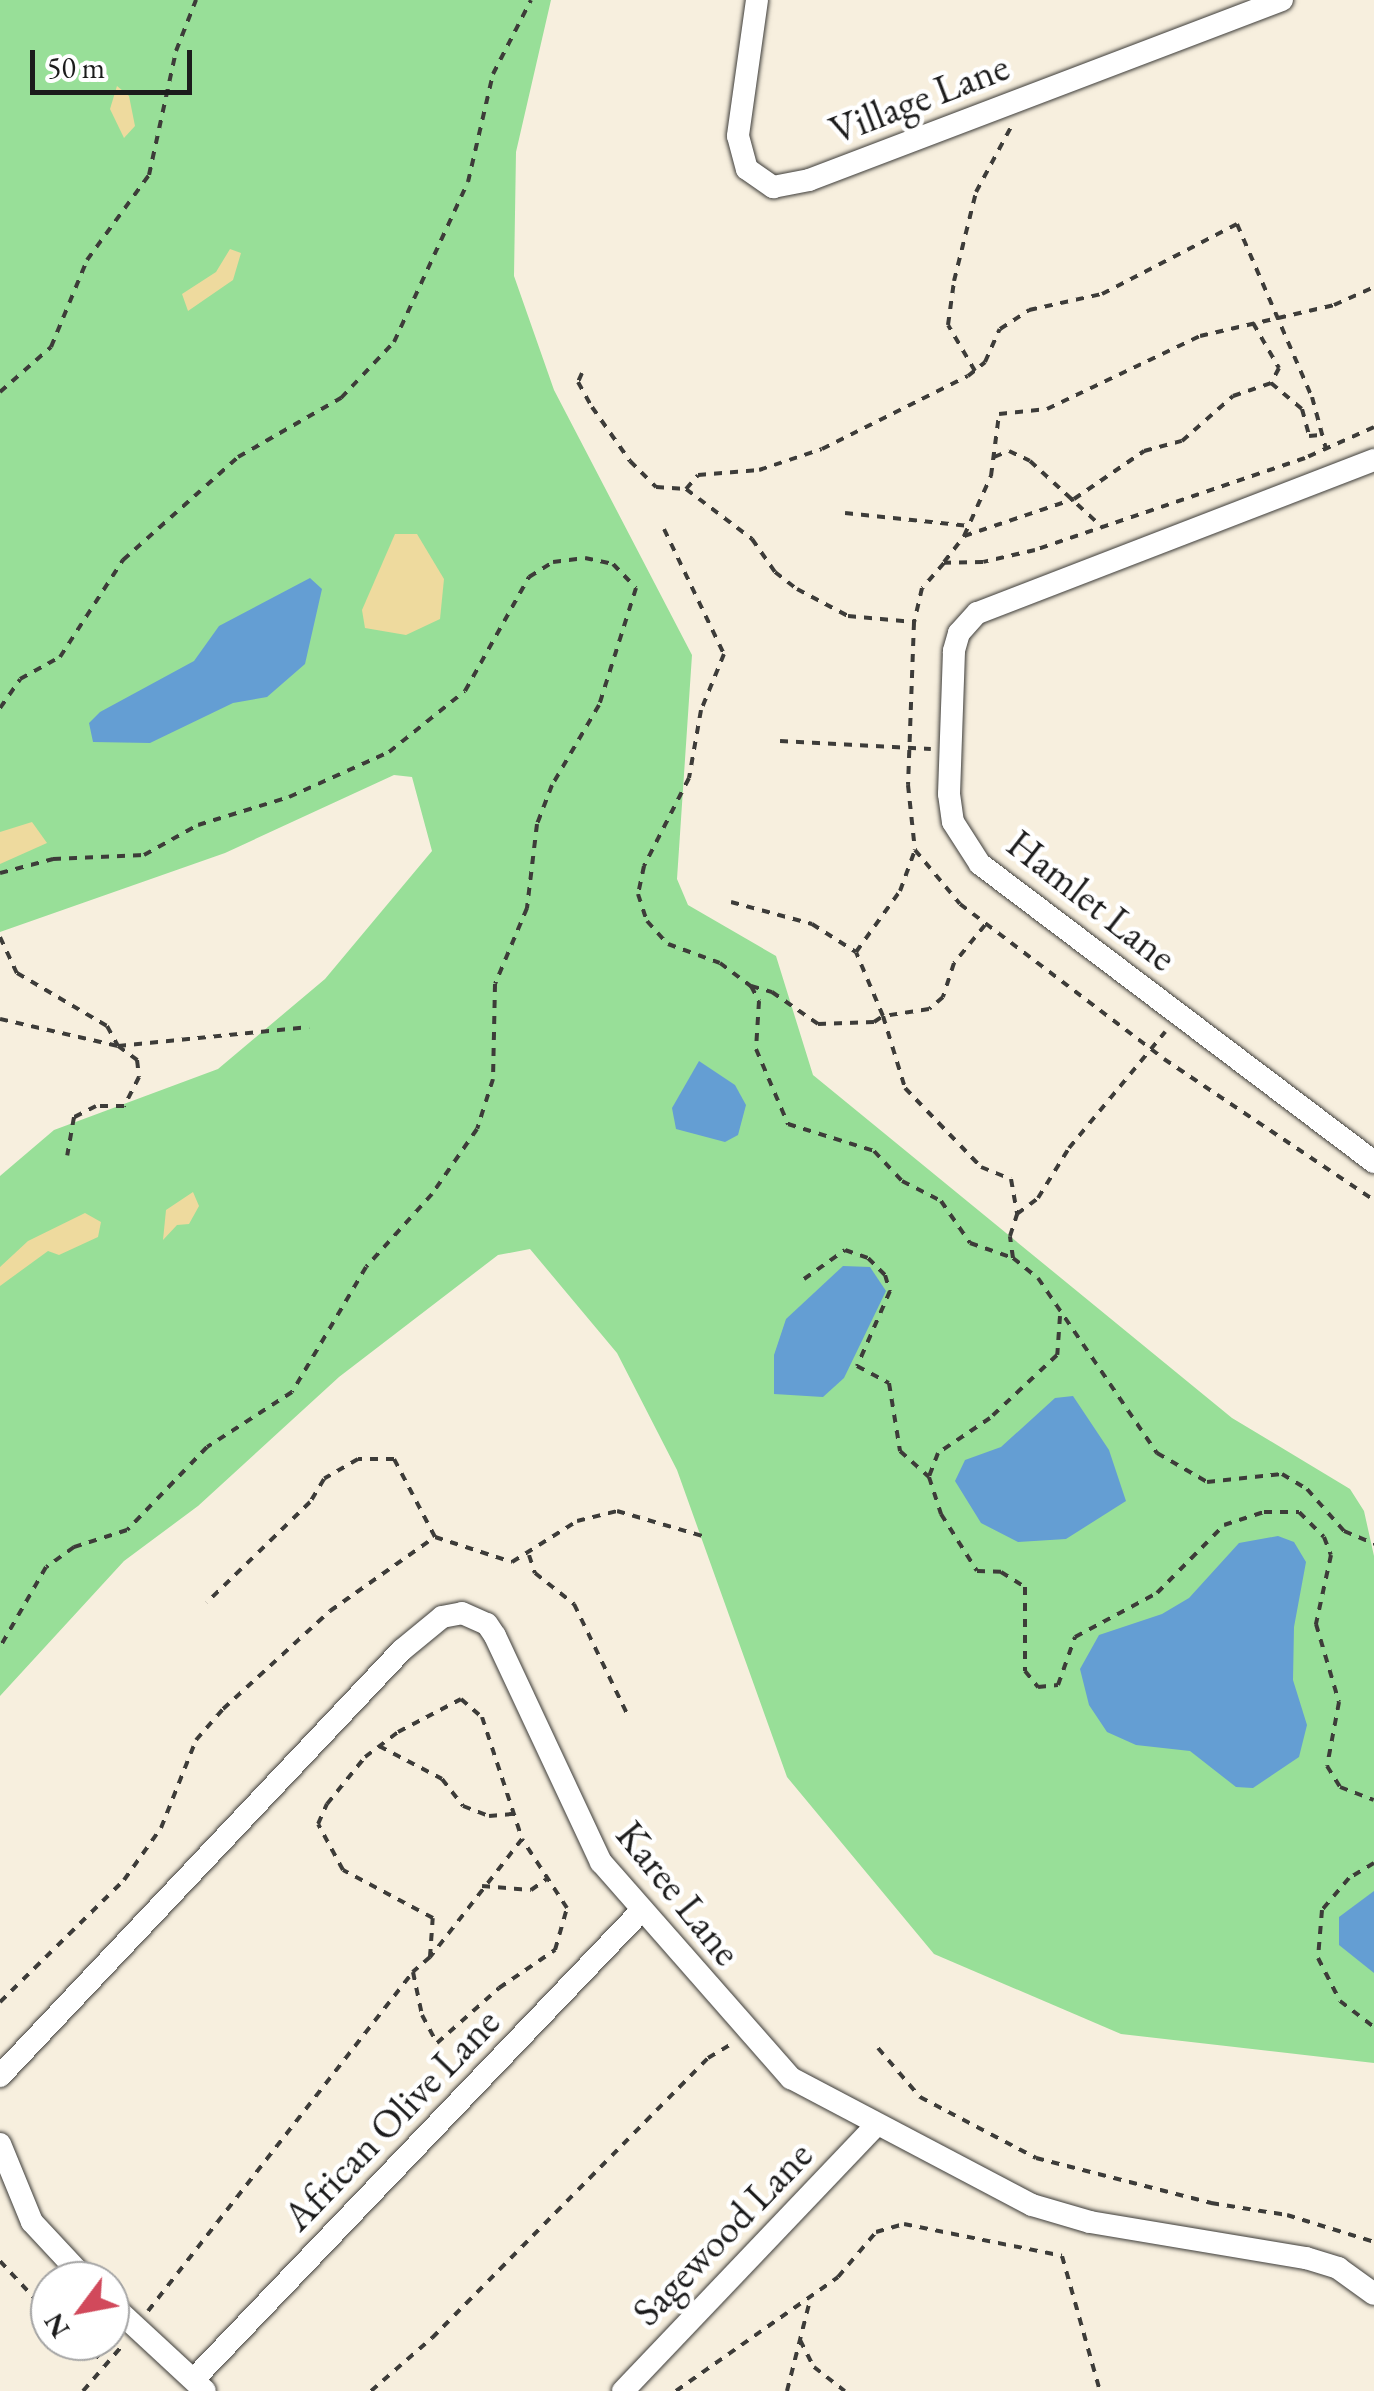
<!DOCTYPE html>
<html>
<head>
<meta charset="utf-8">
<style>
  body { margin:0 }
  #map { position:relative; width:1374px; height:2391px; overflow:hidden; background:#f7efde; font-family:"EB Garamond",serif }
  div>[style] { position:absolute }
  .green>* { inset:0; background:#98df98 }
  .sand>* { inset:0; background:#eeda9e }
  .water>* { inset:0; background:#649ed3 }
  .path>* { height:4px; margin-top:-2px; transform-origin:0; background:repeating-linear-gradient(90deg,#3d3c39 0 8px,transparent 0 16px) }
  .roads { filter:drop-shadow(0 0 2px #3d3c39) drop-shadow(0 0 2px #3d3c39) }
  .street>* { height:22px; margin:-11px; padding:0 11px; transform-origin:11px; border-radius:11px; background:#fff }
  span { translate:-50% -50%; white-space:nowrap; text-align:center; line-height:1.15; -webkit-text-stroke:9px #fff; paint-order:stroke }
  .street-label { font-size:40px; color:#1c1c1c }
  .north { position:absolute; left:30px; top:2261px; width:100px; height:100px; box-sizing:border-box; background:#fff; border:2px solid #a4a4a4; border-radius:50%; rotate:238deg; font-size:28px; font-weight:700; line-height:40px; text-align:center; color:#1c1c1c }
  .north::after { content:''; display:block; margin:auto; width:35px; height:45px; background:#d1495b; clip-path:polygon(50% 0,100% 100%,50% 72%,0 100%) }
  .scale { position:absolute; left:30px; top:50px; width:162px; height:45px; box-sizing:border-box; border:5px solid #1c1c1c; border-top:0; padding-left:12px; font-size:30px; line-height:35px; white-space:nowrap; color:#1c1c1c; -webkit-text-stroke:8px #fff; paint-order:stroke }
</style>
</head>
<body>
<div id="map">
  <div class="green">
    <div style="clip-path:polygon(0 0,551px 0,516px 152px,514px 276px,554px 390px,692px 655px,677px 879px,688px 905px,776px 956px,813px 1075px,1232px 1418px,1350px 1489px,1364px 1511px,1374px 1556px,1374px 2063px,1121px 2034px,934px 1954px,787px 1777px,677px 1470px,617px 1353px,530px 1249px,498px 1255px,339px 1377px,198px 1506px,124px 1561px,0 1696px,0 1176px,54px 1130px,218px 1069px,325px 979px,432px 851px,412px 777px,394px 775px,225px 853px,0 932px)"></div>
  </div>
  <div class="sand">
    <div style="clip-path:polygon(117px 86px,129px 96px,135px 126px,124px 138px,110px 109px)"></div>
    <div style="clip-path:polygon(230px 249px,241px 253px,233px 280px,188px 311px,182px 294px,216px 272px)"></div>
    <div style="clip-path:polygon(395px 534px,417px 534px,444px 579px,440px 619px,406px 635px,365px 628px,362px 610px)"></div>
    <div style="clip-path:polygon(32px 822px,47px 843px,0 864px,0 832px)"></div>
    <div style="clip-path:polygon(193px 1192px,199px 1206px,189px 1224px,177px 1225px,163px 1240px,166px 1210px)"></div>
    <div style="clip-path:polygon(85px 1213px,101px 1222px,98px 1237px,59px 1255px,48px 1251px,0 1286px,0 1267px,28px 1241px)"></div>
  </div>
  <div class="water">
    <div style="clip-path:polygon(310px 578px,322px 589px,305px 664px,267px 697px,233px 703px,150px 743px,93px 742px,89px 723px,100px 712px,194px 661px,219px 626px)"></div>
    <div style="clip-path:polygon(699px 1061px,735px 1085px,746px 1105px,738px 1135px,725px 1142px,676px 1129px,672px 1108px)"></div>
    <div style="clip-path:polygon(843px 1266px,870px 1267px,886px 1291px,844px 1378px,823px 1397px,774px 1394px,774px 1355px,786px 1319px)"></div>
    <div style="clip-path:polygon(1073px 1396px,1109px 1450px,1126px 1501px,1066px 1539px,1018px 1542px,981px 1523px,955px 1481px,965px 1460px,1001px 1447px,1055px 1398px)"></div>
    <div style="clip-path:polygon(1278px 1536px,1294px 1542px,1306px 1562px,1294px 1627px,1293px 1680px,1307px 1725px,1299px 1757px,1253px 1788px,1236px 1787px,1190px 1751px,1136px 1745px,1107px 1732px,1089px 1705px,1080px 1669px,1099px 1635px,1162px 1614px,1189px 1598px,1239px 1543px)"></div>
    <div style="clip-path:polygon(1374px 1891px,1374px 1973px,1339px 1945px,1339px 1917px)"></div>
  </div>
  <div class="path">
    <div style="left:1253px;top:323px;width:52px;rotate:60deg"></div>
    <div style="left:1279px;top:368px;width:17px;rotate:118deg"></div>
    <div style="left:1271px;top:383px;width:40px;rotate:40deg"></div>
    <div style="left:1302px;top:409px;width:28px;rotate:75deg"></div>
    <div style="left:1309px;top:436px;width:11px;rotate:-5deg"></div>
    <div style="left:975px;top:371px;width:53px;rotate:-120.4deg"></div>
    <div style="left:948px;top:325px;width:44px;rotate:-82.2deg"></div>
    <div style="left:954px;top:281px;width:92px;rotate:-76.1deg"></div>
    <div style="left:976px;top:192px;width:74px;rotate:-61.7deg"></div>
    <div style="left:582px;top:373px;width:10px;rotate:114deg"></div>
    <div style="left:578px;top:382px;width:29px;rotate:61deg"></div>
    <div style="left:592px;top:407px;width:66px;rotate:54.9deg"></div>
    <div style="left:630px;top:461px;width:37px;rotate:45deg"></div>
    <div style="left:656px;top:487px;width:30px;rotate:4deg"></div>
    <div style="left:686px;top:489px;width:18px;rotate:-49deg"></div>
    <div style="left:698px;top:475px;width:61px;rotate:-4.7deg"></div>
    <div style="left:759px;top:470px;width:66px;rotate:-18.4deg"></div>
    <div style="left:822px;top:449px;width:163px;rotate:-26.6deg"></div>
    <div style="left:968px;top:376px;width:22px;rotate:-39deg"></div>
    <div style="left:985px;top:362px;width:36px;rotate:-66deg"></div>
    <div style="left:1000px;top:329px;width:35px;rotate:-33deg"></div>
    <div style="left:1029px;top:310px;width:75px;rotate:-12.4deg"></div>
    <div style="left:1102px;top:294px;width:152px;rotate:-27.4deg"></div>
    <div style="left:1237px;top:224px;width:189px;rotate:66.6deg"></div>
    <div style="left:1312px;top:397px;width:54px;rotate:74.9deg"></div>
    <div style="left:0;top:392px;width:68px;rotate:-41.4deg"></div>
    <div style="left:51px;top:347px;width:94px;rotate:-67.5deg"></div>
    <div style="left:87px;top:260px;width:105px;rotate:-53.9deg"></div>
    <div style="left:149px;top:175px;width:127px;rotate:-77.7deg"></div>
    <div style="left:176px;top:51px;width:55px;rotate:-68.6deg"></div>
    <div style="left:1374px;top:427px;width:76px;rotate:155.8deg"></div>
    <div style="left:1305px;top:458px;width:285px;rotate:161.2deg"></div>
    <div style="left:1035px;top:550px;width:53px;rotate:167deg"></div>
    <div style="left:983px;top:562px;width:39px;rotate:179deg"></div>
    <div style="left:944px;top:563px;width:33px;rotate:131deg"></div>
    <div style="left:922px;top:588px;width:35px;rotate:103deg"></div>
    <div style="left:914px;top:622px;width:163px;rotate:92.1deg"></div>
    <div style="left:908px;top:785px;width:65px;rotate:83.9deg"></div>
    <div style="left:915px;top:850px;width:70px;rotate:50.2deg"></div>
    <div style="left:960px;top:904px;width:256px;rotate:37.2deg"></div>
    <div style="left:1164px;top:1059px;width:253px;rotate:33.9deg"></div>
    <div style="left:994px;top:457px;width:16px;rotate:-22deg"></div>
    <div style="left:1009px;top:451px;width:23px;rotate:25deg"></div>
    <div style="left:1030px;top:461px;width:99px;rotate:42.5deg"></div>
    <div style="left:686px;top:489px;width:83px;rotate:37.1deg"></div>
    <div style="left:752px;top:539px;width:40px;rotate:55.1deg"></div>
    <div style="left:775px;top:572px;width:28px;rotate:38deg"></div>
    <div style="left:797px;top:589px;width:58px;rotate:27.9deg"></div>
    <div style="left:848px;top:616px;width:66px;rotate:5.2deg"></div>
    <div style="left:845px;top:513px;width:125px;rotate:6deg"></div>
    <div style="left:664px;top:529px;width:139px;rotate:64.4deg"></div>
    <div style="left:724px;top:654px;width:61px;rotate:112.3deg"></div>
    <div style="left:701px;top:710px;width:69px;rotate:100deg"></div>
    <div style="left:689px;top:778px;width:99px;rotate:117.1deg"></div>
    <div style="left:644px;top:866px;width:29px;rotate:102deg"></div>
    <div style="left:638px;top:894px;width:28px;rotate:72deg"></div>
    <div style="left:647px;top:921px;width:31px;rotate:48deg"></div>
    <div style="left:668px;top:944px;width:55px;rotate:20.1deg"></div>
    <div style="left:720px;top:963px;width:39px;rotate:37deg"></div>
    <div style="left:751px;top:986px;width:17px;rotate:62deg"></div>
    <div style="left:759px;top:1001px;width:48px;rotate:93.6deg"></div>
    <div style="left:756px;top:1049px;width:82px;rotate:66.9deg"></div>
    <div style="left:788px;top:1124px;width:90px;rotate:17.4deg"></div>
    <div style="left:874px;top:1151px;width:41px;rotate:47deg"></div>
    <div style="left:902px;top:1181px;width:44px;rotate:27.1deg"></div>
    <div style="left:941px;top:1201px;width:51px;rotate:55.4deg"></div>
    <div style="left:970px;top:1243px;width:46px;rotate:19.2deg"></div>
    <div style="left:1013px;top:1258px;width:22px;rotate:-98deg"></div>
    <div style="left:1010px;top:1236px;width:23px;rotate:-72deg"></div>
    <div style="left:1017px;top:1214px;width:26px;rotate:-37deg"></div>
    <div style="left:1038px;top:1198px;width:59px;rotate:-58.2deg"></div>
    <div style="left:1069px;top:1148px;width:151px;rotate:-50.4deg"></div>
    <div style="left:964px;top:536px;width:116px;rotate:-18.6deg"></div>
    <div style="left:1074px;top:499px;width:85px;rotate:-34.4deg"></div>
    <div style="left:1144px;top:451px;width:39px;rotate:-15deg"></div>
    <div style="left:1182px;top:441px;width:68px;rotate:-41.4deg"></div>
    <div style="left:1233px;top:396px;width:40px;rotate:-18.9deg"></div>
    <div style="left:944px;top:562px;width:33px;rotate:-52deg"></div>
    <div style="left:964px;top:536px;width:66px;rotate:-65.8deg"></div>
    <div style="left:991px;top:476px;width:63px;rotate:-82.6deg"></div>
    <div style="left:999px;top:414px;width:48px;rotate:-5.9deg"></div>
    <div style="left:1047px;top:409px;width:170px;rotate:-25.5deg"></div>
    <div style="left:1200px;top:336px;width:138px;rotate:-13deg"></div>
    <div style="left:1334px;top:305px;width:44px;rotate:-24.2deg"></div>
    <div style="left:0;top:708px;width:35px;rotate:-55deg"></div>
    <div style="left:20px;top:679px;width:46px;rotate:-28.8deg"></div>
    <div style="left:60px;top:657px;width:116px;rotate:-57deg"></div>
    <div style="left:123px;top:560px;width:154px;rotate:-41.8deg"></div>
    <div style="left:238px;top:457px;width:119px;rotate:-29.8deg"></div>
    <div style="left:341px;top:398px;width:77px;rotate:-46.6deg"></div>
    <div style="left:394px;top:342px;width:176px;rotate:-65.2deg"></div>
    <div style="left:468px;top:182px;width:111px;rotate:-77deg"></div>
    <div style="left:493px;top:74px;width:83px;rotate:-62.8deg"></div>
    <div style="left:780px;top:741px;width:151px;rotate:3deg"></div>
    <div style="left:0;top:873px;width:55px;rotate:-14.8deg"></div>
    <div style="left:53px;top:859px;width:91px;rotate:-2.5deg"></div>
    <div style="left:144px;top:855px;width:62px;rotate:-29.1deg"></div>
    <div style="left:198px;top:825px;width:95px;rotate:-17.1deg"></div>
    <div style="left:289px;top:797px;width:110px;rotate:-24.2deg"></div>
    <div style="left:389px;top:752px;width:97px;rotate:-38.8deg"></div>
    <div style="left:465px;top:691px;width:131px;rotate:-60.7deg"></div>
    <div style="left:529px;top:577px;width:28px;rotate:-32deg"></div>
    <div style="left:553px;top:562px;width:32px;rotate:-7deg"></div>
    <div style="left:585px;top:558px;width:29px;rotate:12deg"></div>
    <div style="left:613px;top:564px;width:33px;rotate:46deg"></div>
    <div style="left:636px;top:588px;width:123px;rotate:107.5deg"></div>
    <div style="left:599px;top:705px;width:93px;rotate:120.4deg"></div>
    <div style="left:552px;top:785px;width:42px;rotate:111deg"></div>
    <div style="left:537px;top:824px;width:85px;rotate:96.8deg"></div>
    <div style="left:527px;top:908px;width:82px;rotate:112.8deg"></div>
    <div style="left:495px;top:984px;width:95px;rotate:91.2deg"></div>
    <div style="left:493px;top:1079px;width:52px;rotate:107.7deg"></div>
    <div style="left:477px;top:1129px;width:79px;rotate:124.7deg"></div>
    <div style="left:432px;top:1194px;width:98px;rotate:132.1deg"></div>
    <div style="left:366px;top:1267px;width:145px;rotate:120.6deg"></div>
    <div style="left:292px;top:1392px;width:101px;rotate:147.1deg"></div>
    <div style="left:207px;top:1447px;width:115px;rotate:133.9deg"></div>
    <div style="left:127px;top:1530px;width:56px;rotate:162.2deg"></div>
    <div style="left:74px;top:1547px;width:34px;rotate:144deg"></div>
    <div style="left:46px;top:1567px;width:92px;rotate:119.9deg"></div>
    <div style="left:731px;top:902px;width:84px;rotate:15.2deg"></div>
    <div style="left:812px;top:924px;width:52px;rotate:32.5deg"></div>
    <div style="left:856px;top:952px;width:75px;rotate:-54.2deg"></div>
    <div style="left:900px;top:891px;width:44px;rotate:-69.9deg"></div>
    <div style="left:985px;top:925px;width:49px;rotate:129.2deg"></div>
    <div style="left:954px;top:963px;width:36px;rotate:108deg"></div>
    <div style="left:943px;top:997px;width:18px;rotate:139deg"></div>
    <div style="left:929px;top:1009px;width:47px;rotate:171.3deg"></div>
    <div style="left:883px;top:1016px;width:75px;rotate:73deg"></div>
    <div style="left:905px;top:1088px;width:110px;rotate:46.1deg"></div>
    <div style="left:981px;top:1167px;width:32px;rotate:22deg"></div>
    <div style="left:1011px;top:1179px;width:36px;rotate:80deg"></div>
    <div style="left:0;top:937px;width:40px;rotate:65deg"></div>
    <div style="left:17px;top:973px;width:104px;rotate:30.5deg"></div>
    <div style="left:107px;top:1026px;width:23px;rotate:61deg"></div>
    <div style="left:118px;top:1046px;width:24px;rotate:36deg"></div>
    <div style="left:137px;top:1060px;width:17px;rotate:83deg"></div>
    <div style="left:139px;top:1077px;width:33px;rotate:117deg"></div>
    <div style="left:124px;top:1106px;width:28px;rotate:180deg"></div>
    <div style="left:96px;top:1106px;width:25px;rotate:153deg"></div>
    <div style="left:74px;top:1117px;width:39px;rotate:100deg"></div>
    <div style="left:751px;top:986px;width:22px;rotate:16deg"></div>
    <div style="left:772px;top:992px;width:56px;rotate:34.8deg"></div>
    <div style="left:818px;top:1024px;width:56px;rotate:-2deg"></div>
    <div style="left:874px;top:1022px;width:11px;rotate:-34deg"></div>
    <div style="left:883px;top:1016px;width:69px;rotate:-112.9deg"></div>
    <div style="left:0;top:1019px;width:121px;rotate:12.9deg"></div>
    <div style="left:118px;top:1046px;width:192px;rotate:-5.7deg"></div>
    <div style="left:1013px;top:1258px;width:32px;rotate:39deg"></div>
    <div style="left:1038px;top:1278px;width:212px;rotate:55.8deg"></div>
    <div style="left:1157px;top:1453px;width:58px;rotate:30.1deg"></div>
    <div style="left:1207px;top:1482px;width:75px;rotate:-6.1deg"></div>
    <div style="left:1282px;top:1474px;width:29px;rotate:31deg"></div>
    <div style="left:1307px;top:1489px;width:56px;rotate:48.6deg"></div>
    <div style="left:1344px;top:1531px;width:33px;rotate:23deg"></div>
    <div style="left:804px;top:1279px;width:50px;rotate:-35.3deg"></div>
    <div style="left:845px;top:1250px;width:24px;rotate:19deg"></div>
    <div style="left:868px;top:1258px;width:24px;rotate:45deg"></div>
    <div style="left:885px;top:1275px;width:17px;rotate:73deg"></div>
    <div style="left:890px;top:1291px;width:82px;rotate:113.7deg"></div>
    <div style="left:857px;top:1366px;width:36px;rotate:28deg"></div>
    <div style="left:889px;top:1383px;width:69px;rotate:80.8deg"></div>
    <div style="left:900px;top:1451px;width:39px;rotate:42deg"></div>
    <div style="left:1060px;top:1316px;width:39px;rotate:94deg"></div>
    <div style="left:1057px;top:1355px;width:92px;rotate:136.8deg"></div>
    <div style="left:990px;top:1418px;width:63px;rotate:146.1deg"></div>
    <div style="left:938px;top:1453px;width:26px;rotate:111deg"></div>
    <div style="left:929px;top:1477px;width:39px;rotate:72deg"></div>
    <div style="left:941px;top:1514px;width:67px;rotate:57.7deg"></div>
    <div style="left:977px;top:1571px;width:24px;rotate:2deg"></div>
    <div style="left:1001px;top:1572px;width:28px;rotate:32deg"></div>
    <div style="left:1025px;top:1587px;width:84px;rotate:90deg"></div>
    <div style="left:1025px;top:1671px;width:21px;rotate:51deg"></div>
    <div style="left:1038px;top:1687px;width:20px;rotate:-6deg"></div>
    <div style="left:1058px;top:1685px;width:51px;rotate:-70.5deg"></div>
    <div style="left:1075px;top:1637px;width:93px;rotate:-28.2deg"></div>
    <div style="left:1157px;top:1593px;width:95px;rotate:-45.4deg"></div>
    <div style="left:1224px;top:1525px;width:42px;rotate:-18deg"></div>
    <div style="left:1264px;top:1512px;width:35px"></div>
    <div style="left:1299px;top:1512px;width:35px;rotate:45deg"></div>
    <div style="left:1324px;top:1537px;width:19px;rotate:69deg"></div>
    <div style="left:1331px;top:1555px;width:71px;rotate:102.3deg"></div>
    <div style="left:1316px;top:1624px;width:81px;rotate:73.6deg"></div>
    <div style="left:1339px;top:1702px;width:65px;rotate:100.6deg"></div>
    <div style="left:1327px;top:1766px;width:25px;rotate:58deg"></div>
    <div style="left:1340px;top:1787px;width:36px;rotate:21deg"></div>
    <div style="left:435px;top:1537px;width:81px;rotate:18deg"></div>
    <div style="left:512px;top:1562px;width:77px;rotate:-32.2deg"></div>
    <div style="left:577px;top:1521px;width:41px;rotate:-14deg"></div>
    <div style="left:617px;top:1511px;width:93px;rotate:16.3deg"></div>
    <div style="left:529px;top:1555px;width:19px;rotate:72deg"></div>
    <div style="left:535px;top:1573px;width:50px;rotate:38.5deg"></div>
    <div style="left:574px;top:1604px;width:127px;rotate:64.2deg"></div>
    <div style="left:379px;top:1746px;width:71px;rotate:27.6deg"></div>
    <div style="left:442px;top:1779px;width:34px;rotate:52deg"></div>
    <div style="left:463px;top:1806px;width:28px;rotate:21deg"></div>
    <div style="left:489px;top:1816px;width:25px;rotate:-5deg"></div>
    <div style="left:1374px;top:1863px;width:29px;rotate:149deg"></div>
    <div style="left:1349px;top:1878px;width:42px;rotate:130.2deg"></div>
    <div style="left:1322px;top:1910px;width:48px;rotate:94.8deg"></div>
    <div style="left:1318px;top:1958px;width:48px;rotate:62.9deg"></div>
    <div style="left:1340px;top:2001px;width:43px;rotate:37.4deg"></div>
    <div style="left:482px;top:1886px;width:49px;rotate:4.7deg"></div>
    <div style="left:531px;top:1890px;width:19px;rotate:-35deg"></div>
    <div style="left:430px;top:1957px;width:39px;rotate:-86deg"></div>
    <div style="left:433px;top:1918px;width:102px;rotate:-151.9deg"></div>
    <div style="left:343px;top:1870px;width:52px;rotate:-118.5deg"></div>
    <div style="left:318px;top:1824px;width:22px;rotate:-66deg"></div>
    <div style="left:327px;top:1804px;width:60px;rotate:-51deg"></div>
    <div style="left:365px;top:1757px;width:41px;rotate:-37.1deg"></div>
    <div style="left:398px;top:1732px;width:71px;rotate:-27.6deg"></div>
    <div style="left:461px;top:1699px;width:28px;rotate:41deg"></div>
    <div style="left:482px;top:1717px;width:128px;rotate:71.8deg"></div>
    <div style="left:522px;top:1839px;width:150px;rotate:127.9deg"></div>
    <div style="left:430px;top:1957px;width:23px;rotate:139deg"></div>
    <div style="left:413px;top:1972px;width:44px;rotate:78.2deg"></div>
    <div style="left:422px;top:2015px;width:32px;rotate:62deg"></div>
    <div style="left:437px;top:2043px;width:83px;rotate:-41.6deg"></div>
    <div style="left:499px;top:1988px;width:68px;rotate:-34.2deg"></div>
    <div style="left:555px;top:1950px;width:44px;rotate:-74.1deg"></div>
    <div style="left:567px;top:1908px;width:82px;rotate:-123.1deg"></div>
    <div style="left:0;top:2002px;width:174px;rotate:-44.5deg"></div>
    <div style="left:124px;top:1880px;width:64px;rotate:-54.6deg"></div>
    <div style="left:161px;top:1828px;width:95px;rotate:-68.3deg"></div>
    <div style="left:196px;top:1740px;width:41px;rotate:-48.9deg"></div>
    <div style="left:223px;top:1709px;width:145px;rotate:-42.5deg"></div>
    <div style="left:330px;top:1611px;width:128px;rotate:-35.2deg"></div>
    <div style="left:435px;top:1537px;width:88px;rotate:-117.7deg"></div>
    <div style="left:394px;top:1459px;width:36px;rotate:180deg"></div>
    <div style="left:358px;top:1459px;width:39px;rotate:150deg"></div>
    <div style="left:324px;top:1479px;width:27px;rotate:121deg"></div>
    <div style="left:310px;top:1502px;width:144px;rotate:135.8deg"></div>
    <div style="left:878px;top:2048px;width:65px;rotate:49.4deg"></div>
    <div style="left:920px;top:2097px;width:131px;rotate:27.7deg"></div>
    <div style="left:1036px;top:2158px;width:181px;rotate:14.4deg"></div>
    <div style="left:1211px;top:2203px;width:77px;rotate:9deg"></div>
    <div style="left:1287px;top:2215px;width:91px;rotate:17.2deg"></div>
    <div style="left:0;top:2261px;width:74px;rotate:47.2deg"></div>
    <div style="left:148px;top:2311px;width:430px;rotate:-52deg"></div>
    <div style="left:800px;top:2340px;width:30px;rotate:63deg"></div>
    <div style="left:814px;top:2367px;width:39px;rotate:38deg"></div>
    <div style="left:82px;top:2341px;width:35px;rotate:45deg"></div>
    <div style="left:83px;top:2391px;width:60px;rotate:-49.1deg"></div>
    <div style="left:371px;top:2391px;width:81px;rotate:-41deg"></div>
    <div style="left:432px;top:2338px;width:393px;rotate:-45.4deg"></div>
    <div style="left:708px;top:2058px;width:27px;rotate:-31deg"></div>
    <div style="left:676px;top:2391px;width:198px;rotate:-35.1deg"></div>
    <div style="left:838px;top:2277px;width:59px;rotate:-49.8deg"></div>
    <div style="left:876px;top:2232px;width:29px;rotate:-16deg"></div>
    <div style="left:904px;top:2224px;width:161px;rotate:11.4deg"></div>
    <div style="left:1062px;top:2256px;width:140px;rotate:74.3deg"></div>
    <div style="left:787px;top:2391px;width:94px;rotate:-75.8deg"></div>
  </div>
  <div class="roads">
    <div class="street">
      <div style="left:757px;top:0;width:137px;rotate:98deg"></div>
      <div style="left:738px;top:136px;width:34px;rotate:75deg"></div>
      <div style="left:747px;top:169px;width:32px;rotate:35deg"></div>
      <div style="left:773px;top:187px;width:37px;rotate:-11deg"></div>
      <div style="left:809px;top:180px;width:506px;rotate:-20.83deg"></div>
      <div style="left:1374px;top:460px;width:425px;rotate:158.9deg"></div>
      <div style="left:977px;top:613px;width:27px;rotate:132deg"></div>
      <div style="left:959px;top:633px;width:19px;rotate:106deg"></div>
      <div style="left:954px;top:651px;width:143px;rotate:92deg"></div>
      <div style="left:949px;top:794px;width:28px;rotate:82deg"></div>
      <div style="left:953px;top:822px;width:50px;rotate:57.3deg"></div>
      <div style="left:980px;top:864px;width:494px;rotate:37.1deg"></div>
      <div style="left:0;top:2076px;width:586px;rotate:-46.66deg"></div>
      <div style="left:402px;top:1650px;width:52px;rotate:-39.5deg"></div>
      <div style="left:442px;top:1617px;width:20px;rotate:-11deg"></div>
      <div style="left:462px;top:1613px;width:27px;rotate:24deg"></div>
      <div style="left:487px;top:1624px;width:14px;rotate:56deg"></div>
      <div style="left:495px;top:1636px;width:250px;rotate:64.9deg"></div>
      <div style="left:601px;top:1862px;width:288px;rotate:48.7deg"></div>
      <div style="left:791px;top:2078px;width:272px;rotate:27.8deg"></div>
      <div style="left:1032px;top:2205px;width:60px;rotate:16.3deg"></div>
      <div style="left:1090px;top:2222px;width:219px;rotate:9.5deg"></div>
      <div style="left:1306px;top:2258px;width:34px;rotate:17deg"></div>
      <div style="left:1338px;top:2268px;width:44px;rotate:35.8deg"></div>
      <div style="left:0;top:2144px;width:84px;rotate:67.7deg"></div>
      <div style="left:32px;top:2222px;width:81px;rotate:47deg"></div>
      <div style="left:110px;top:2303px;width:129px;rotate:42.8deg"></div>
      <div style="left:194px;top:2379px;width:647px;rotate:-46.31deg"></div>
      <div style="left:623px;top:2391px;width:366px;rotate:-46.4deg"></div>
    </div>
  </div>
  <div class="street-label">
    <span style="left:919px;top:98px;rotate:-21deg">Village Lane</span>
    <span style="left:1092px;top:900px;rotate:38deg">Hamlet Lane</span>
    <span style="left:679px;top:1893px;rotate:51deg">Karee Lane</span>
    <span style="left:391px;top:2119px;rotate:-46deg">African Olive Lane</span>
    <span style="left:722px;top:2233px;rotate:-46deg">Sagewood Lane</span>
  </div>
  <div class="north">N</div>
  <div class="scale">50 m</div>
</div>
</body>
</html>
